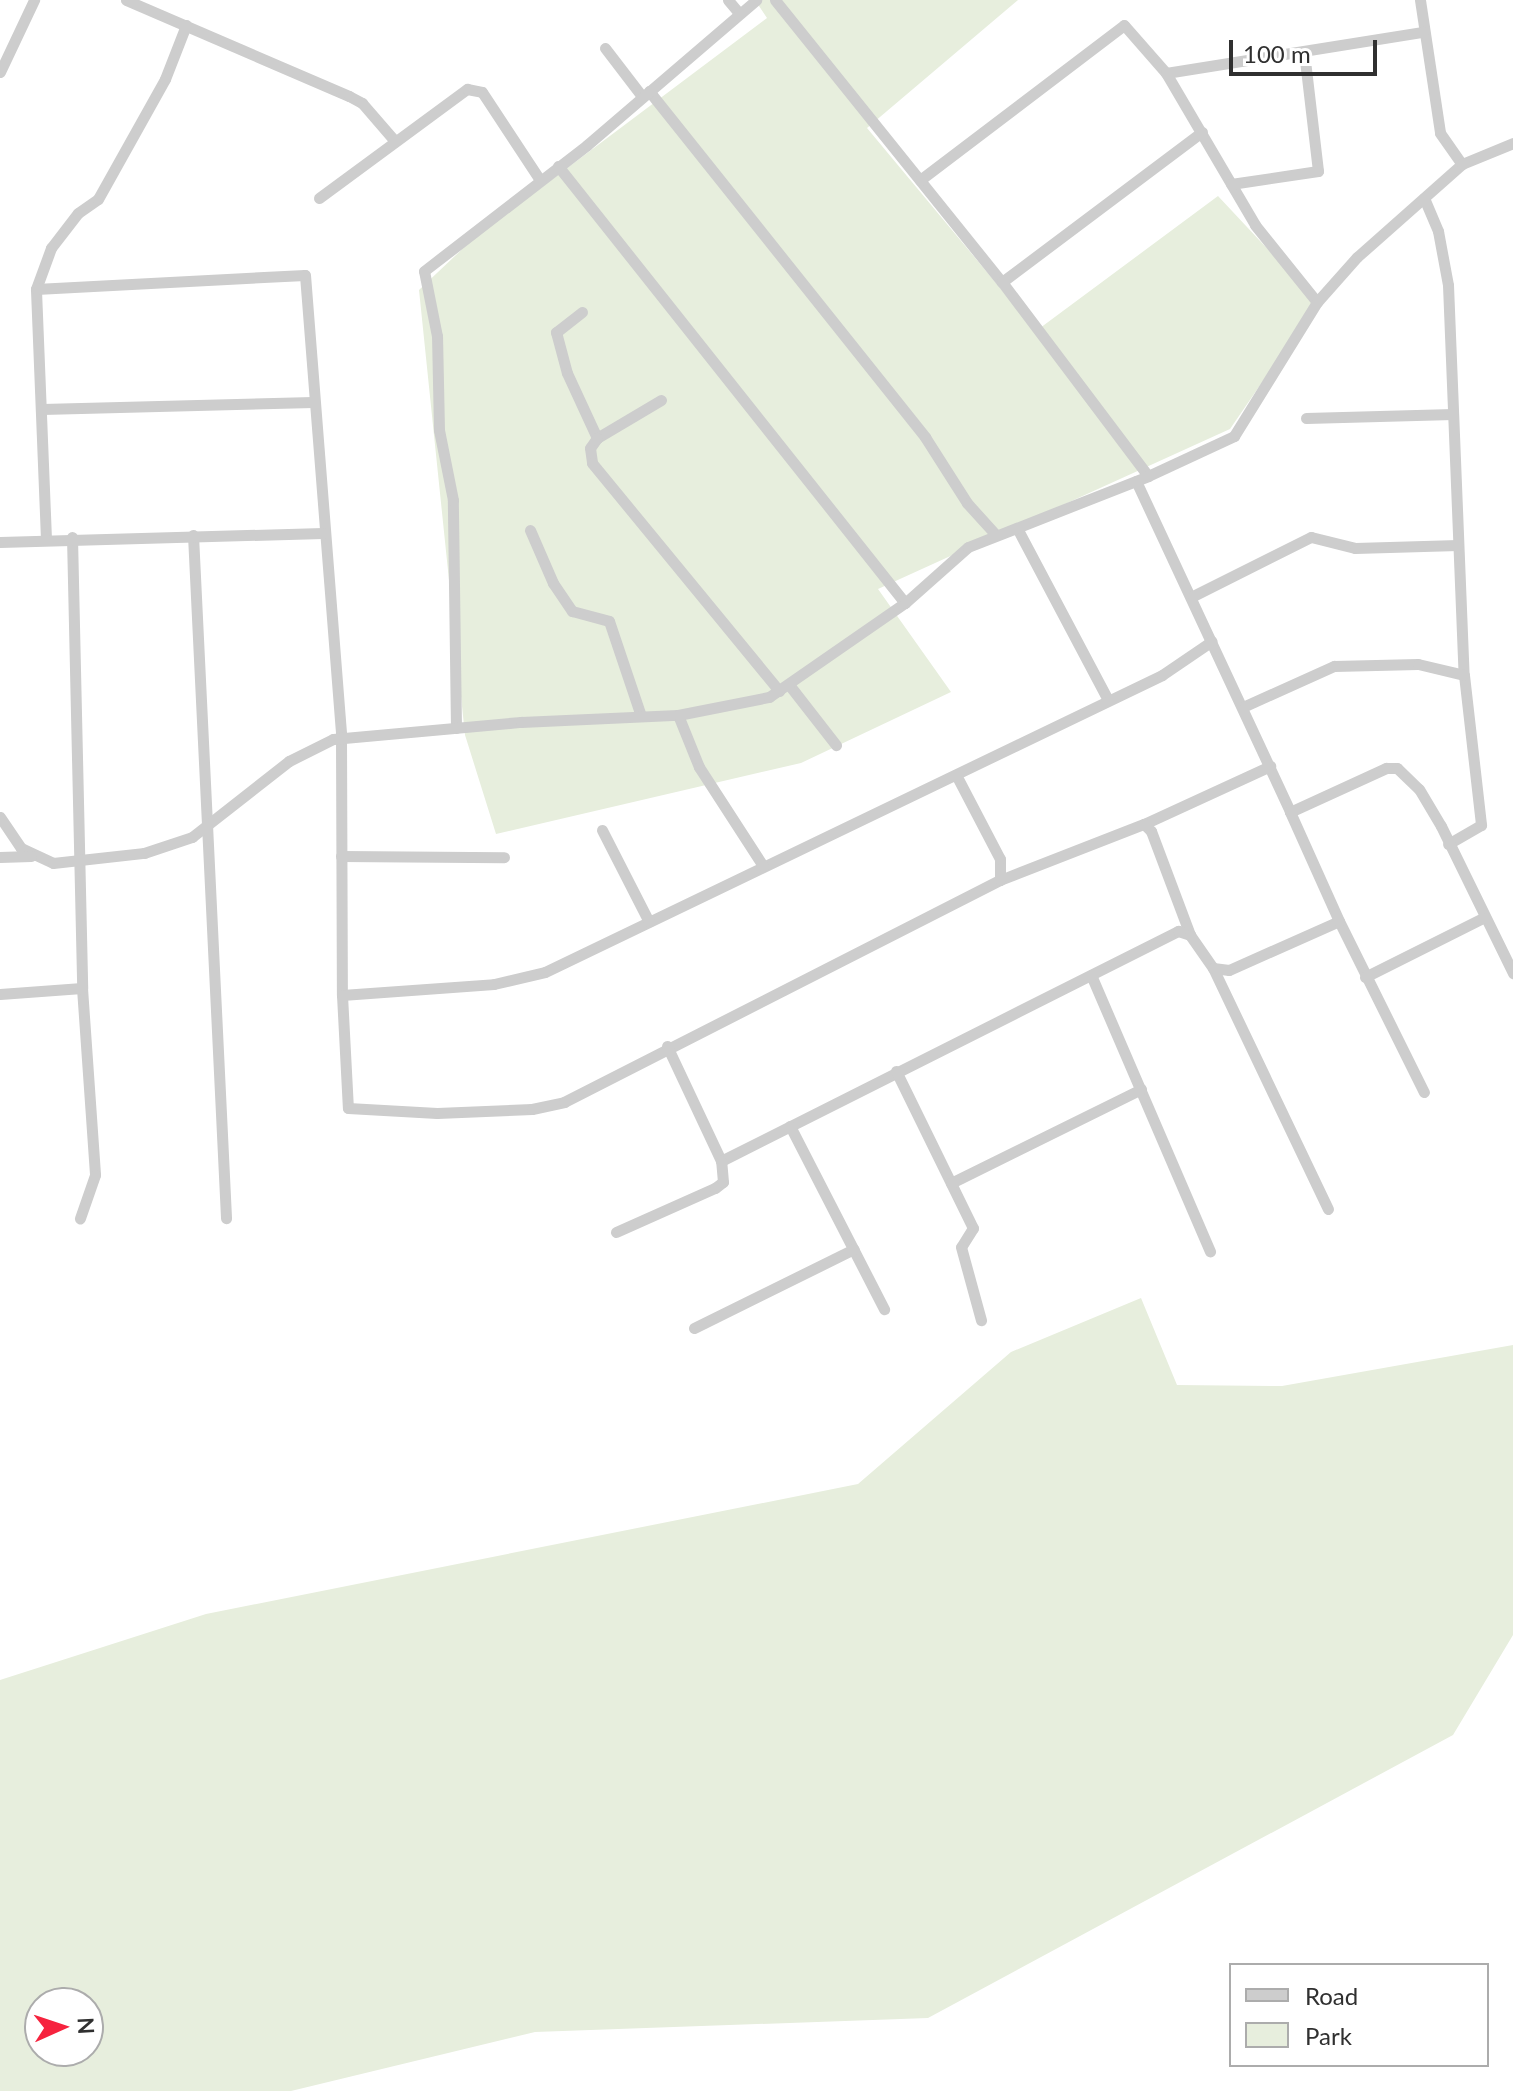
<!DOCTYPE html>
<html>
<head>
<meta charset="utf-8">
<style>
  body { margin:0 }
  #map { position:relative; width:1513px; height:2091px; overflow:hidden; background:#fff; font-family:Lato,sans-serif }
  div>[style] { position:absolute }
  .green>* { inset:0; background:#e7eedd }
  .street>* { height:11px; margin:-5.5px; padding:0 5.5px; transform-origin:5.5px; border-radius:5.5px; background:#cdcdcd }
  span { translate:-50% -50%; white-space:nowrap; text-align:center; line-height:1.15; -webkit-text-stroke:8px #fff; paint-order:stroke }
  .legend { position:absolute; left:1229px; top:1963px; width:260px; height:104px; box-sizing:border-box; background:#fff; border:2px solid #acacac; margin:0; padding:10px 14px; list-style:none; font-size:24px; color:#303030 }
  .legend li { display:flex; align-items:center; gap:16px; height:40px }
  .legend b { width:40px; border:2px solid #acacac }
  .north { position:absolute; left:24px; top:1987px; width:80px; height:80px; box-sizing:border-box; background:#fff; border:2px solid #acacac; border-radius:50%; rotate:87deg; font-size:22px; font-weight:700; line-height:32px; text-align:center; color:#303030 }
  .north::after { content:''; display:block; margin:auto; width:28px; height:36px; background:#f6233e; clip-path:polygon(50% 0,100% 100%,50% 72%,0 100%) }
  .scale { position:absolute; left:1229px; top:40px; width:148px; height:36px; box-sizing:border-box; border:4px solid #303030; border-top:0; padding-left:10px; font-size:24px; line-height:28px; white-space:nowrap; color:#303030; -webkit-text-stroke:6px #fff; paint-order:stroke }
</style>
</head>
<body>
<div id="map">
  <div class="green">
    <div style="clip-path:polygon(755px 0,1018px 0,867px 128px,1036px 331px,1218px 196px,1317px 302px,1230px 429px,878px 589px,951px 692px,801px 763px,496px 834px,465px 735px,419px 290px,474px 238px,767px 18px)"></div>
    <div style="clip-path:polygon(evenodd,1141px 1298px,1177px 1385px,1282px 1386px,1513px 1345px,1513px 1635px,1453px 1735px,928px 2018px,535px 2032px,291px 2091px,0 2091px,0 1680px,206px 1614px,858px 1484px,1011px 1352px,1141px 1298px,40px 2003px,88px 2003px,88px 2051px,40px 2051px,40px 2003px)"></div>
  </div>
  <div class="street">
    <div style="left:126px;top:0;width:243px;rotate:23.3deg"></div>
    <div style="left:349px;top:96px;width:15px;rotate:28deg"></div>
    <div style="left:362px;top:103px;width:49px;rotate:49.1deg"></div>
    <div style="left:728px;top:0;width:17px;rotate:50deg"></div>
    <div style="left:775px;top:0;width:362px;rotate:51.2deg"></div>
    <div style="left:1002px;top:282px;width:243px;rotate:53deg"></div>
    <div style="left:1420px;top:0;width:134px;rotate:81.4deg"></div>
    <div style="left:1440px;top:133px;width:38px;rotate:55deg"></div>
    <div style="left:605px;top:48px;width:59px;rotate:52.5deg"></div>
    <div style="left:0;top:72px;width:80px;rotate:-64.7deg"></div>
    <div style="left:1166px;top:73px;width:260px;rotate:-9.1deg"></div>
    <div style="left:649px;top:91px;width:443px;rotate:51.4deg"></div>
    <div style="left:925px;top:437px;width:78px;rotate:57.5deg"></div>
    <div style="left:967px;top:503px;width:43px;rotate:47.8deg"></div>
    <div style="left:558px;top:166px;width:558px;rotate:51.55deg"></div>
    <div style="left:920px;top:180px;width:256px;rotate:-37.2deg"></div>
    <div style="left:1124px;top:25px;width:64px;rotate:48.8deg"></div>
    <div style="left:1166px;top:73px;width:176px;rotate:59.6deg"></div>
    <div style="left:1255px;top:225px;width:99px;rotate:51.2deg"></div>
    <div style="left:1231px;top:184px;width:88px;rotate:-8.5deg"></div>
    <div style="left:1318px;top:171px;width:120px;rotate:-96.7deg"></div>
    <div style="left:319px;top:198px;width:184px;rotate:-36.4deg"></div>
    <div style="left:467px;top:89px;width:15px;rotate:11deg"></div>
    <div style="left:482px;top:92px;width:105px;rotate:56.6deg"></div>
    <div style="left:1424px;top:198px;width:36px;rotate:67deg"></div>
    <div style="left:1438px;top:231px;width:55px;rotate:79.5deg"></div>
    <div style="left:1448px;top:285px;width:390px;rotate:87.7deg"></div>
    <div style="left:1464px;top:675px;width:151px;rotate:83.5deg"></div>
    <div style="left:1481px;top:825px;width:38px;rotate:150deg"></div>
    <div style="left:1002px;top:282px;width:250px;rotate:-36.9deg"></div>
    <div style="left:36px;top:289px;width:44px;rotate:-69.9deg"></div>
    <div style="left:51px;top:248px;width:44px;rotate:-52.4deg"></div>
    <div style="left:78px;top:213px;width:24px;rotate:-35deg"></div>
    <div style="left:98px;top:199px;width:137px;rotate:-60.8deg"></div>
    <div style="left:165px;top:79px;width:58px;rotate:-68.7deg"></div>
    <div style="left:582px;top:312px;width:33px;rotate:142deg"></div>
    <div style="left:556px;top:332px;width:42px;rotate:75deg"></div>
    <div style="left:567px;top:373px;width:72px;rotate:65.2deg"></div>
    <div style="left:661px;top:400px;width:74px;rotate:149.3deg"></div>
    <div style="left:597px;top:438px;width:12px;rotate:125deg"></div>
    <div style="left:590px;top:448px;width:15px;rotate:82deg"></div>
    <div style="left:592px;top:463px;width:295px;rotate:50.6deg"></div>
    <div style="left:42px;top:409px;width:271px;rotate:-1.5deg"></div>
    <div style="left:1306px;top:418px;width:147px;rotate:-1.6deg"></div>
    <div style="left:1136px;top:481px;width:365px;rotate:65deg"></div>
    <div style="left:1290px;top:812px;width:106px;rotate:-24.6deg"></div>
    <div style="left:1386px;top:768px;width:11px"></div>
    <div style="left:1397px;top:768px;width:30px;rotate:44deg"></div>
    <div style="left:1419px;top:789px;width:43px;rotate:59.3deg"></div>
    <div style="left:1441px;top:826px;width:164px;rotate:63.9deg"></div>
    <div style="left:1017px;top:528px;width:195px;rotate:62.1deg"></div>
    <div style="left:530px;top:530px;width:58px;rotate:66.5deg"></div>
    <div style="left:553px;top:583px;width:34px;rotate:56deg"></div>
    <div style="left:572px;top:611px;width:38px;rotate:15deg"></div>
    <div style="left:609px;top:621px;width:100px;rotate:71.4deg"></div>
    <div style="left:193px;top:535px;width:684px;rotate:87.23deg"></div>
    <div style="left:72px;top:537px;width:451px;rotate:88.7deg"></div>
    <div style="left:82px;top:988px;width:187px;rotate:86deg"></div>
    <div style="left:95px;top:1175px;width:46px;rotate:109.2deg"></div>
    <div style="left:46px;top:539px;width:250px;rotate:-92.3deg"></div>
    <div style="left:36px;top:289px;width:269px;rotate:-3deg"></div>
    <div style="left:305px;top:275px;width:463px;rotate:85.5deg"></div>
    <div style="left:341px;top:737px;width:258px;rotate:89.8deg"></div>
    <div style="left:342px;top:995px;width:152px;rotate:-4.1deg"></div>
    <div style="left:494px;top:984px;width:52px;rotate:-13.2deg"></div>
    <div style="left:545px;top:972px;width:685px;rotate:-25.7deg"></div>
    <div style="left:1162px;top:675px;width:60px;rotate:-34.2deg"></div>
    <div style="left:0;top:542px;width:323px;rotate:-1.6deg"></div>
    <div style="left:1193px;top:596px;width:132px;rotate:-26.6deg"></div>
    <div style="left:1311px;top:537px;width:45px;rotate:14deg"></div>
    <div style="left:1355px;top:548px;width:103px;rotate:-1.7deg"></div>
    <div style="left:790px;top:686px;width:75px;rotate:52.1deg"></div>
    <div style="left:1245px;top:706px;width:98px;rotate:-24.2deg"></div>
    <div style="left:1334px;top:666px;width:84px;rotate:-1.4deg"></div>
    <div style="left:1418px;top:664px;width:47px;rotate:13.4deg"></div>
    <div style="left:678px;top:715px;width:56px;rotate:68deg"></div>
    <div style="left:699px;top:767px;width:118px;rotate:57.1deg"></div>
    <div style="left:456px;top:728px;width:228px;rotate:-90.8deg"></div>
    <div style="left:453px;top:500px;width:71px;rotate:-101.3deg"></div>
    <div style="left:439px;top:430px;width:94px;rotate:-91.2deg"></div>
    <div style="left:437px;top:336px;width:66px;rotate:-101.3deg"></div>
    <div style="left:424px;top:271px;width:206px;rotate:-37.7deg"></div>
    <div style="left:587px;top:145px;width:223px;rotate:-40.6deg"></div>
    <div style="left:0;top:817px;width:37px;rotate:56deg"></div>
    <div style="left:21px;top:848px;width:35px;rotate:25deg"></div>
    <div style="left:53px;top:863px;width:92px;rotate:-6.3deg"></div>
    <div style="left:144px;top:853px;width:51px;rotate:-18.4deg"></div>
    <div style="left:192px;top:837px;width:123px;rotate:-38.1deg"></div>
    <div style="left:289px;top:761px;width:49px;rotate:-26.6deg"></div>
    <div style="left:333px;top:739px;width:189px;rotate:-5.2deg"></div>
    <div style="left:521px;top:722px;width:157px;rotate:-2.6deg"></div>
    <div style="left:678px;top:715px;width:93px;rotate:-11.2deg"></div>
    <div style="left:769px;top:697px;width:165px;rotate:-34.7deg"></div>
    <div style="left:905px;top:603px;width:84px;rotate:-41.6deg"></div>
    <div style="left:968px;top:547px;width:193px;rotate:-21.5deg"></div>
    <div style="left:1148px;top:476px;width:95px;rotate:-24.9deg"></div>
    <div style="left:1234px;top:436px;width:158px;rotate:-58.2deg"></div>
    <div style="left:1317px;top:302px;width:60px;rotate:-48.4deg"></div>
    <div style="left:1357px;top:257px;width:140px;rotate:-41.5deg"></div>
    <div style="left:1462px;top:164px;width:55px;rotate:-22.4deg"></div>
    <div style="left:1144px;top:824px;width:139px;rotate:-24.7deg"></div>
    <div style="left:602px;top:830px;width:103px;rotate:62.9deg"></div>
    <div style="left:341px;top:856px;width:163px;rotate:0.4deg"></div>
    <div style="left:0;top:857px;width:31px;rotate:-2deg"></div>
    <div style="left:1000px;top:880px;width:155px;rotate:-21.3deg"></div>
    <div style="left:1144px;top:824px;width:10px;rotate:45deg"></div>
    <div style="left:1151px;top:831px;width:111px;rotate:69.4deg"></div>
    <div style="left:1339px;top:921px;width:191px;rotate:63.6deg"></div>
    <div style="left:1213px;top:968px;width:267px;rotate:64.5deg"></div>
    <div style="left:1091px;top:975px;width:301px;rotate:66.7deg"></div>
    <div style="left:1365px;top:977px;width:132px;rotate:-26.6deg"></div>
    <div style="left:0;top:994px;width:82px;rotate:-4.2deg"></div>
    <div style="left:342px;top:995px;width:113px;rotate:87deg"></div>
    <div style="left:348px;top:1108px;width:89px;rotate:3.2deg"></div>
    <div style="left:437px;top:1113px;width:95px;rotate:-2.4deg"></div>
    <div style="left:532px;top:1109px;width:33px;rotate:-12deg"></div>
    <div style="left:564px;top:1102px;width:489px;rotate:-27deg"></div>
    <div style="left:1000px;top:880px;width:21px;rotate:-90deg"></div>
    <div style="left:1000px;top:859px;width:95px;rotate:-117.6deg"></div>
    <div style="left:667px;top:1046px;width:127px;rotate:64.8deg"></div>
    <div style="left:721px;top:1161px;width:512px;rotate:-26.72deg"></div>
    <div style="left:1178px;top:931px;width:13px;rotate:18deg"></div>
    <div style="left:1190px;top:935px;width:40px;rotate:55.1deg"></div>
    <div style="left:1213px;top:968px;width:16px;rotate:7deg"></div>
    <div style="left:1229px;top:970px;width:120px;rotate:-24deg"></div>
    <div style="left:1339px;top:921px;width:120px;rotate:-114.2deg"></div>
    <div style="left:896px;top:1071px;width:175px;rotate:63.9deg"></div>
    <div style="left:973px;top:1228px;width:22px;rotate:122deg"></div>
    <div style="left:961px;top:1247px;width:76px;rotate:74.7deg"></div>
    <div style="left:790px;top:1126px;width:206px;rotate:62.8deg"></div>
    <div style="left:951px;top:1183px;width:212px;rotate:-26.3deg"></div>
    <div style="left:616px;top:1232px;width:108px;rotate:-24deg"></div>
    <div style="left:715px;top:1188px;width:10px;rotate:-37deg"></div>
    <div style="left:723px;top:1182px;width:21px;rotate:-95deg"></div>
    <div style="left:694px;top:1328px;width:178px;rotate:-26.3deg"></div>
  </div>
  <ul class="legend">
  <li><b style="height:10px;background:#cdcdcd"></b>Road</li>
  <li><b style="height:22px;background:#e7eedd"></b>Park</li>
  </ul>
  <div class="north">N</div>
  <div class="scale">100 m</div>
</div>
</body>
</html>
